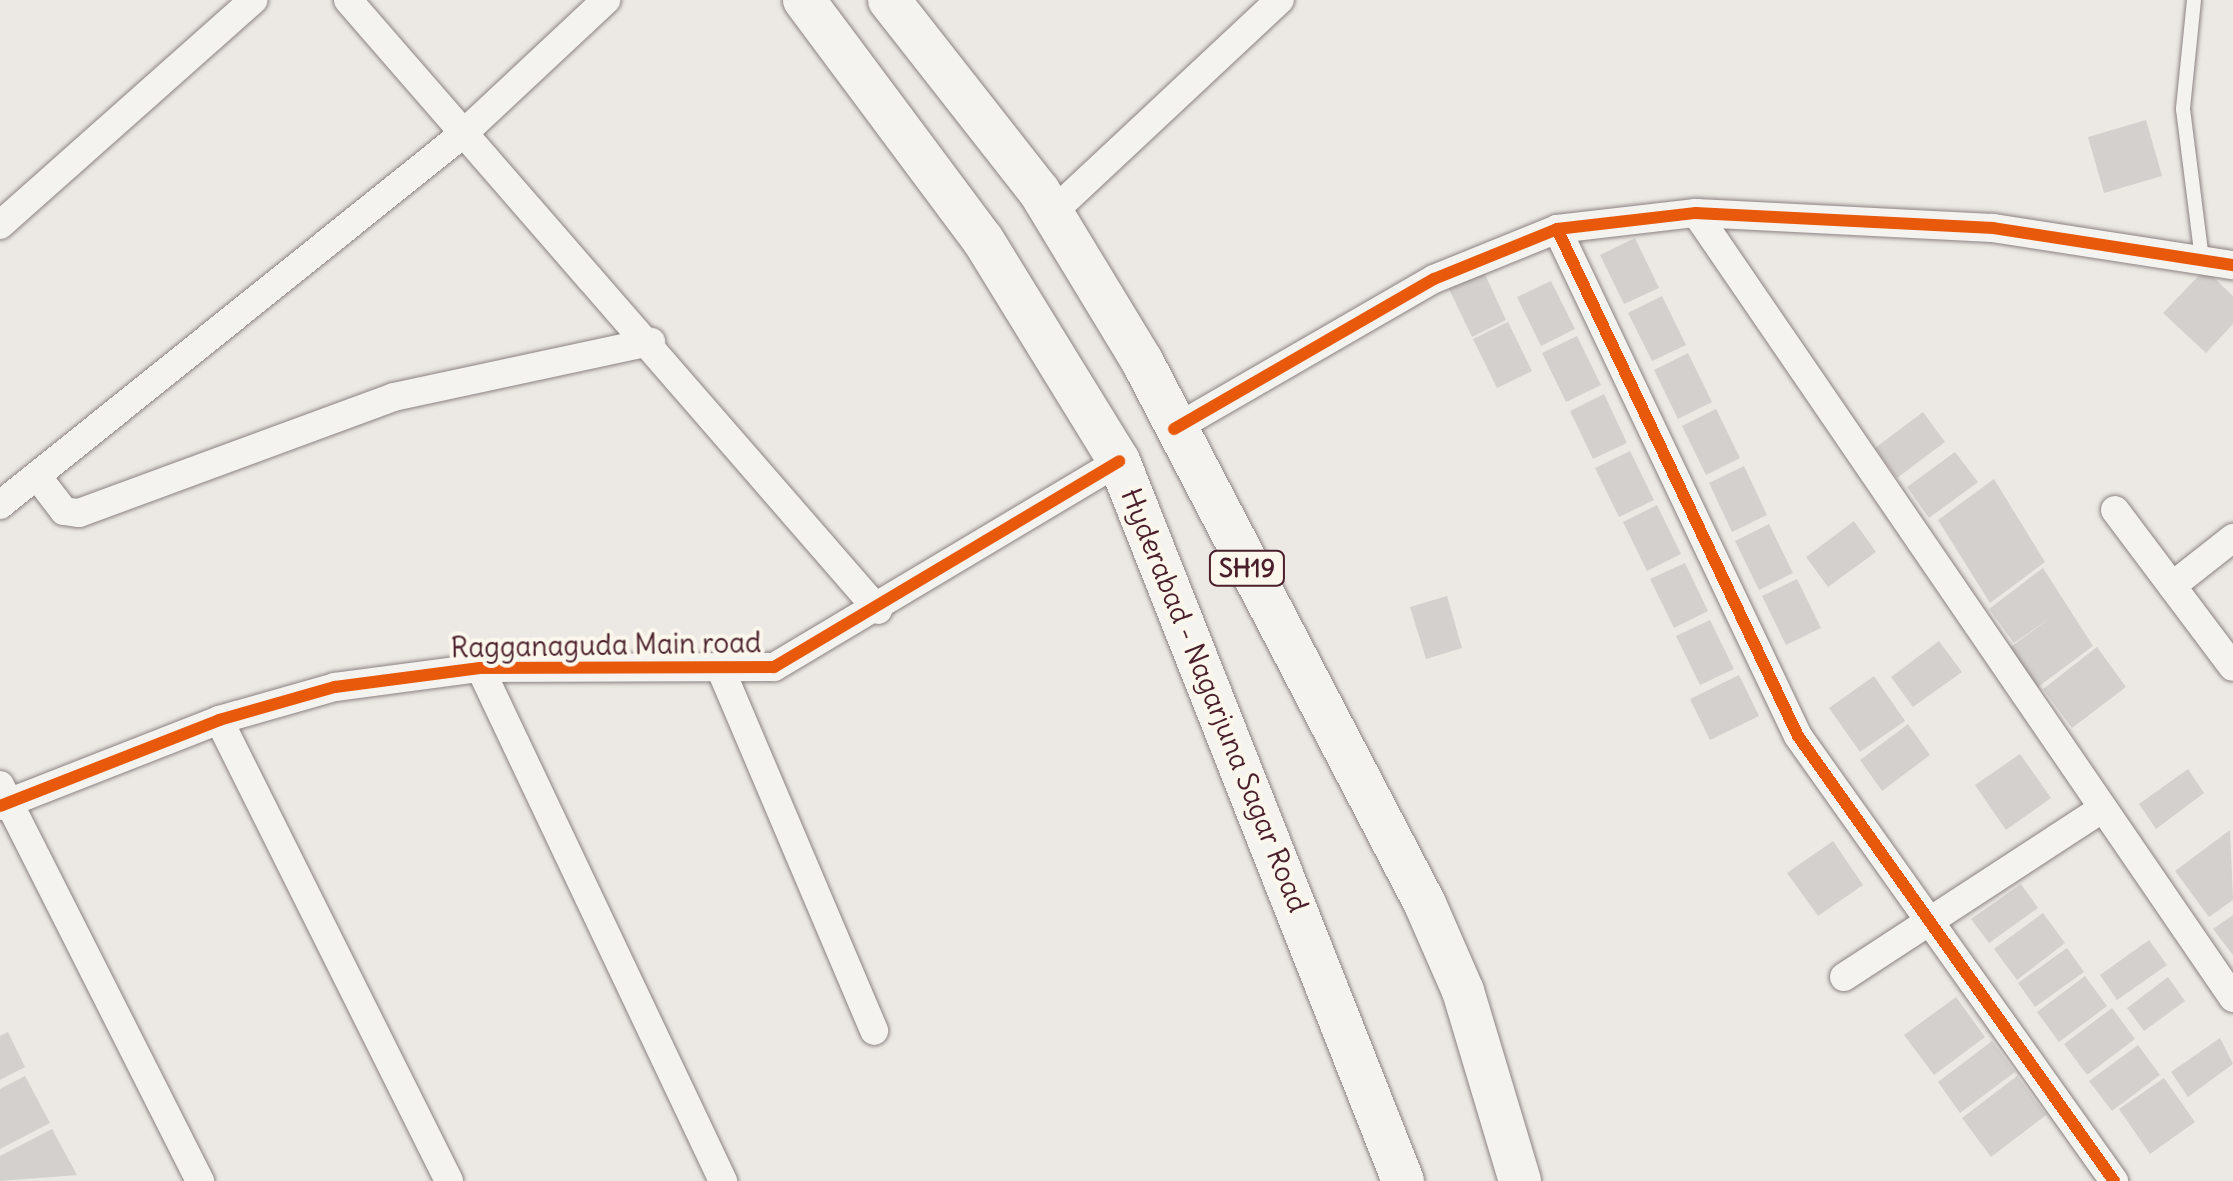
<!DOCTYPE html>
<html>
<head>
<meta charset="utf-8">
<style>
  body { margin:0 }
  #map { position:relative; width:2233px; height:1181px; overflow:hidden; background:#ece9e4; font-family:Delius,sans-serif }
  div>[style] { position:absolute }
  .building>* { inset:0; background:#d4d0cd }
  .roads { filter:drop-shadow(0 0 2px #8b8282) drop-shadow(0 0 2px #8b8282) }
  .lane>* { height:14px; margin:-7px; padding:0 7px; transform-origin:7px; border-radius:7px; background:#f4f3ef }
  .street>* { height:28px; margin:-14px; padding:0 14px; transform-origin:14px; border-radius:14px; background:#f4f3ef }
  .primary>* { height:42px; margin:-21px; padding:0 21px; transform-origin:21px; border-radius:21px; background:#f4f3ef }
  .cycleway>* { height:12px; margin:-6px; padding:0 6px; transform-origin:6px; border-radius:6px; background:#e8590c }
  span { translate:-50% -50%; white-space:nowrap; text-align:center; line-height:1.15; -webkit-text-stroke:8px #fbf7ec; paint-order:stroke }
  .shield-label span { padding:2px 8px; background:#fbf7ec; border:2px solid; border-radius:8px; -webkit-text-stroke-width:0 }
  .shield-label { font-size:25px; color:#4a1f2b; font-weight:700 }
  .street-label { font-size:28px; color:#4a1f2b }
</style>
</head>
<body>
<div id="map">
  <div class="building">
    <div style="clip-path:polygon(2146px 120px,2162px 176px,2104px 193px,2088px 137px)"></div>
    <div style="clip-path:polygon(1635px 238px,1659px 288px,1624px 304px,1600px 255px)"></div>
    <div style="clip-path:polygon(2205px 269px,2233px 296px,2233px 324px,2206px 353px,2163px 313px)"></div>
    <div style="clip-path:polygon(1483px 270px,1506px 320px,1472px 337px,1448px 287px)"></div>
    <div style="clip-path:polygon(1551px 281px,1575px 329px,1541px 346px,1517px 297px)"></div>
    <div style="clip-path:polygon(1662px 296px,1686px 345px,1652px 361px,1628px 313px)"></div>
    <div style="clip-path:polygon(1508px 322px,1532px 371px,1497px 388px,1473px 339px)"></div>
    <div style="clip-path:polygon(1577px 336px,1601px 385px,1566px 402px,1542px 353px)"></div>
    <div style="clip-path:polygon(1688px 353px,1712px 402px,1678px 419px,1654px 370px)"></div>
    <div style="clip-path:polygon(1604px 394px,1627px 443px,1593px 459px,1570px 411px)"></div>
    <div style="clip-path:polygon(1716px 409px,1740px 458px,1706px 475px,1682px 426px)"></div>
    <div style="clip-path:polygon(1923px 412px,1945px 442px,1897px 478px,1875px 448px)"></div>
    <div style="clip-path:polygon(1630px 451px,1654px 500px,1619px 517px,1595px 468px)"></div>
    <div style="clip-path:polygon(1955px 452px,1978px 482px,1929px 518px,1907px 487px)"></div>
    <div style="clip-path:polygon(1744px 466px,1767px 515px,1732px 532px,1709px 483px)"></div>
    <div style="clip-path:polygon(1994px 479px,2045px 562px,1990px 603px,1938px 520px)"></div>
    <div style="clip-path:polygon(1657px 505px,1681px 554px,1647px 571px,1623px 522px)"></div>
    <div style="clip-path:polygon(1854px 521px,1876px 552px,1828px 587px,1806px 557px)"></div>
    <div style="clip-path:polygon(1769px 524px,1793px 573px,1759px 590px,1735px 541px)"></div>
    <div style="clip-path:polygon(1685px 563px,1708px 611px,1674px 628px,1650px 579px)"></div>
    <div style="clip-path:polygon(2043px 568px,2093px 646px,2038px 687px,2009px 648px,2054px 615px,2014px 643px,1989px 609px)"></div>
    <div style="clip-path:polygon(1797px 579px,1821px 628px,1786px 645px,1762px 596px)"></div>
    <div style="clip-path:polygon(1447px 596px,1462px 648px,1426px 659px,1410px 607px)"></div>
    <div style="clip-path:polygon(1710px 620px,1734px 669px,1700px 685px,1676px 636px)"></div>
    <div style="clip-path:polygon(1939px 641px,1962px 672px,1913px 707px,1891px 677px)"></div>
    <div style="clip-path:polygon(2097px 647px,2126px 687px,2072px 728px,2043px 689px)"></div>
    <div style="clip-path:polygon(1739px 675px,1759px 716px,1710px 740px,1690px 699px)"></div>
    <div style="clip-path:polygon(1874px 676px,1905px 721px,1860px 752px,1829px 708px)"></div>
    <div style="clip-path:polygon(1908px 724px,1930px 755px,1882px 791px,1860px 760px)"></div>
    <div style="clip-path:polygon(2020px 754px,2051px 798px,2006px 830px,1975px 785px)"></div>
    <div style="clip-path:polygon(2188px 769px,2204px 793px,2156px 829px,2139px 804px)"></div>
    <div style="clip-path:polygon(2230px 830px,2233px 900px,2209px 917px,2175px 871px)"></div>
    <div style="clip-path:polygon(1833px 841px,1863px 885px,1818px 916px,1787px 873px)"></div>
    <div style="clip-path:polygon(2021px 884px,2038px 908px,1989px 943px,1971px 919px)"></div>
    <div style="clip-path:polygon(2043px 913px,2065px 943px,2017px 980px,1994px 949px)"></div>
    <div style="clip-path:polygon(2233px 915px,2233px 955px,2213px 929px)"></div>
    <div style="clip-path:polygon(2149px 940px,2167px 965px,2117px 1000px,2100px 975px)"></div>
    <div style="clip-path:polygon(2067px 948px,2084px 972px,2035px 1007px,2018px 983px)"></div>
    <div style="clip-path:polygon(2085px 976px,2107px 1006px,2059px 1042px,2037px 1012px)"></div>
    <div style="clip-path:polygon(2168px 977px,2185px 1001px,2144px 1031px,2127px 1008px)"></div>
    <div style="clip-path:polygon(1956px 997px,1985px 1037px,1934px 1075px,1904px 1035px)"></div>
    <div style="clip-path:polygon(2112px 1008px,2135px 1039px,2087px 1075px,2064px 1044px)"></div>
    <div style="clip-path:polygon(8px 1032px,25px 1067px,0 1080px,0 1036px)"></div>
    <div style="clip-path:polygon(2220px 1038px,2233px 1064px,2188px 1097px,2171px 1072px)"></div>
    <div style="clip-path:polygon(1992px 1041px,2015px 1072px,1960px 1113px,1938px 1082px)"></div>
    <div style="clip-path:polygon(2138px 1045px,2160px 1075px,2112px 1111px,2089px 1081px)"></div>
    <div style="clip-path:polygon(25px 1076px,50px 1123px,0 1149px,0 1089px)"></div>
    <div style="clip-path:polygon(2017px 1076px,2046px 1115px,1991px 1157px,1962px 1118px)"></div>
    <div style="clip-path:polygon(2164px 1078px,2195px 1122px,2150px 1154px,2119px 1109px)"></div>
    <div style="clip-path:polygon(52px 1129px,77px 1175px,0 1181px,0 1156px)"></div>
  </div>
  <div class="roads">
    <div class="lane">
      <div style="left:2194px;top:0;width:110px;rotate:95.8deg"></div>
      <div style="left:2183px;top:109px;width:151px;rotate:82.8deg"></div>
    </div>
    <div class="street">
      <div style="left:348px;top:0;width:808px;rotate:49.01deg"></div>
      <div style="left:1052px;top:213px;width:312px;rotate:-43.1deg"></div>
      <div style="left:1696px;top:213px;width:951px;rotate:55.62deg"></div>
      <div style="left:0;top:225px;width:339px;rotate:-41.6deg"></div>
      <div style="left:1557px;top:229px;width:561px;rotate:64.58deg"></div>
      <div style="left:1798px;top:736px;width:546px;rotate:54.62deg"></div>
      <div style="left:1174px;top:429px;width:300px;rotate:-30deg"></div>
      <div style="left:1434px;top:279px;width:133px;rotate:-22.1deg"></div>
      <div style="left:1557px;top:229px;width:140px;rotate:-6.6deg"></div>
      <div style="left:1696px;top:213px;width:297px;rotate:2.9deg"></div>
      <div style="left:1993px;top:228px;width:243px;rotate:8.8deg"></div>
      <div style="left:37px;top:476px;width:44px;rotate:52.4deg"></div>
      <div style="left:64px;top:511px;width:15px;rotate:8deg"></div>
      <div style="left:79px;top:513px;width:336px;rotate:-20.2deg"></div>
      <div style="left:394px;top:397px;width:263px;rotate:-12.1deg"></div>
      <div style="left:0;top:505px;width:595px;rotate:-38.72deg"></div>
      <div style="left:464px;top:133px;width:195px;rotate:-43.1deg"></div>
      <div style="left:2115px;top:510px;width:196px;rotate:53.1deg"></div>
      <div style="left:2172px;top:586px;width:78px;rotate:-38.2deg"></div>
      <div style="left:480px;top:668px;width:568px;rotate:64.65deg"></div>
      <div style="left:721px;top:670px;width:392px;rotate:67deg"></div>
      <div style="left:219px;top:720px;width:515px;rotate:63.48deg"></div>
      <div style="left:0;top:785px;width:444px;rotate:63.2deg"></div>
      <div style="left:0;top:806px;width:235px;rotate:-21.4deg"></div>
      <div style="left:219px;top:720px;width:121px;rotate:-15.9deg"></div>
      <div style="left:335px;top:687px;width:146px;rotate:-7.5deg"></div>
      <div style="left:480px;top:668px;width:294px;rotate:-0.2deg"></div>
      <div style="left:774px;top:667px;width:402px;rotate:-30.8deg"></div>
      <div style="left:1844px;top:977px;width:308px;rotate:-33.1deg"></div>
    </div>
    <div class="primary">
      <div style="left:804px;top:0;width:299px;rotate:53.3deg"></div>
      <div style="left:983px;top:240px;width:259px;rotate:58.4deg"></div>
      <div style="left:1119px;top:461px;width:774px;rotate:68.47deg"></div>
      <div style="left:889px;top:0;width:243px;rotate:51.9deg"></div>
      <div style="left:1039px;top:191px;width:199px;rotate:58.8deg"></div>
      <div style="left:1142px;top:361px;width:612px;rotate:62.47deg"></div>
      <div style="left:1425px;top:904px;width:95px;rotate:66.4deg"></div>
      <div style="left:1463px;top:991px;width:198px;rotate:73.3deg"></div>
    </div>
  </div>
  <div class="cycleway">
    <div style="left:1557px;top:229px;width:561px;rotate:64.58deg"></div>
    <div style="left:1798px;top:736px;width:546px;rotate:54.62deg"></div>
    <div style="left:1174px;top:429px;width:300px;rotate:-30deg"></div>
    <div style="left:1434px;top:279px;width:133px;rotate:-22.1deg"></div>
    <div style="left:1557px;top:229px;width:140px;rotate:-6.6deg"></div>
    <div style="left:1696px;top:213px;width:297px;rotate:2.9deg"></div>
    <div style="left:1993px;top:228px;width:243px;rotate:8.8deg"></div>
    <div style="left:0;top:806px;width:235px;rotate:-21.4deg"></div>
    <div style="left:219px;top:720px;width:121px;rotate:-15.9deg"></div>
    <div style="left:335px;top:687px;width:146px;rotate:-7.5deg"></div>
    <div style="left:480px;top:668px;width:294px;rotate:-0.2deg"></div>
    <div style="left:774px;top:667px;width:402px;rotate:-30.8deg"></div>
  </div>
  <div class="shield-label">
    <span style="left:1247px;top:568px">SH19</span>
  </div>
  <div class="street-label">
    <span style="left:606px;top:645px;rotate:-1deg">Ragganaguda Main road</span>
    <span style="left:1215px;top:700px;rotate:68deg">Hyderabad - Nagarjuna Sagar Road</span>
  </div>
</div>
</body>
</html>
